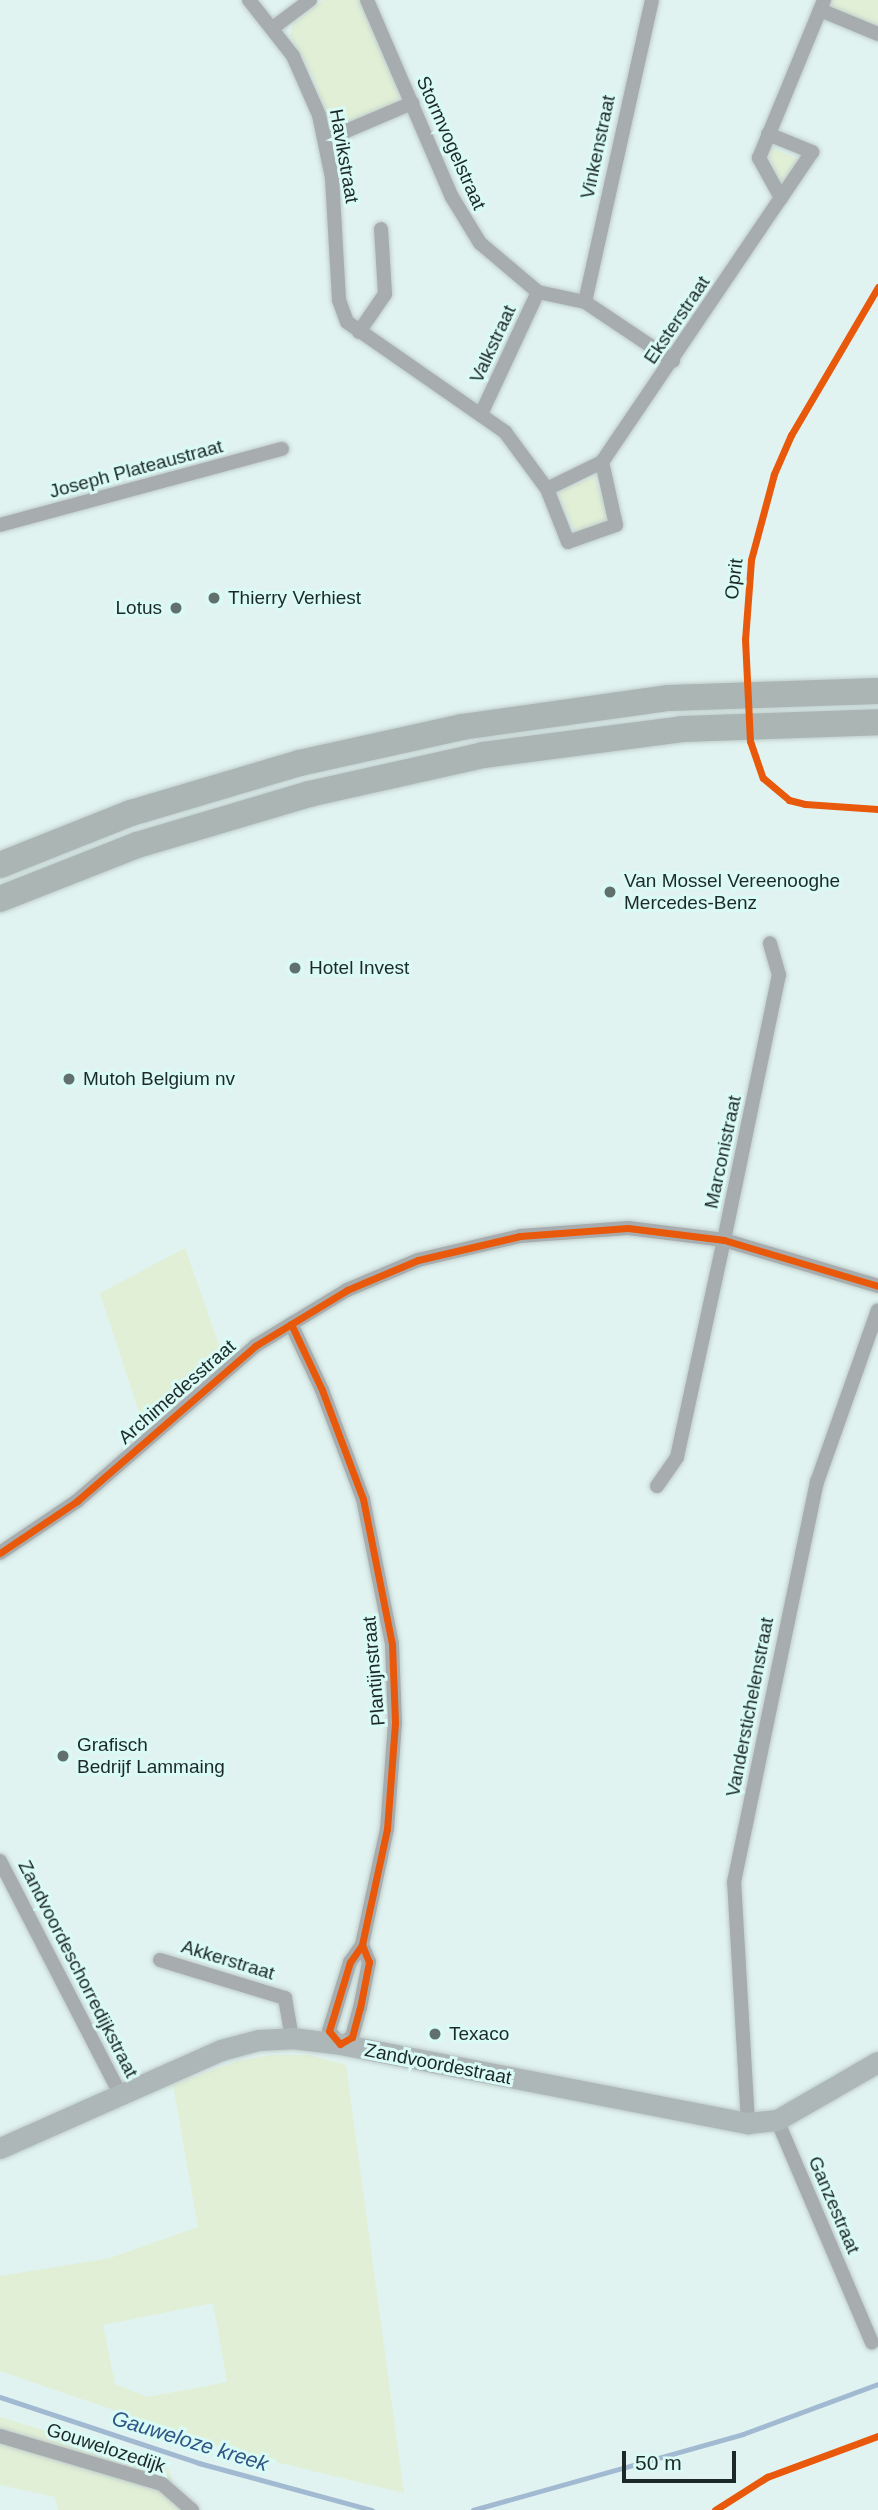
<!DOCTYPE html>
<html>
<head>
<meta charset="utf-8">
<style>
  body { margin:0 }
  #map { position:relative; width:878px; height:2510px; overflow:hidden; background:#e1f3f0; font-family:Helvetica,sans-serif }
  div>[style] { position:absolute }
  .green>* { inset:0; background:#e0efd6 }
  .stream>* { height:4.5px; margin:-2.25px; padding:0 2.25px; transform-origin:2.25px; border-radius:2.25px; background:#a2bad1 }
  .roads { filter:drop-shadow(0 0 2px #bfcdcb) drop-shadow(0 0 2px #bfcdcb) }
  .minor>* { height:14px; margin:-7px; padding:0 7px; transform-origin:7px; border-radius:7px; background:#a7adae }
  .secondary>* { height:21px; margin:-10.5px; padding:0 10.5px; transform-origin:10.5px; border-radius:10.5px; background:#adb7b7 }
  .motorway>* { height:26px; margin:-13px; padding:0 13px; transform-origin:13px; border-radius:13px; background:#aab5b4 }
  .cycleway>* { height:7px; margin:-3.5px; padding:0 3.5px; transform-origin:3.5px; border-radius:3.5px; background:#e8590c }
  .dots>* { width:19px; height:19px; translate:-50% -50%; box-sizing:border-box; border:4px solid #dafaf6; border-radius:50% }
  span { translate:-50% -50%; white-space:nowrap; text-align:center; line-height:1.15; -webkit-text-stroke:6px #dafaf6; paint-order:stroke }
  .street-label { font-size:19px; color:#1c2927 }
  .poi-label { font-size:19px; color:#1c2927 }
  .left { translate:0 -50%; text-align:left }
  .right { translate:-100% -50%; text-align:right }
  .water-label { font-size:21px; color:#305685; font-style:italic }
  .scale { position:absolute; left:622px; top:2451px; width:114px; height:32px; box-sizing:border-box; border:4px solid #1c2927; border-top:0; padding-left:9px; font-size:21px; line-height:24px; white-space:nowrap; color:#1c2927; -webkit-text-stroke:5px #dafaf6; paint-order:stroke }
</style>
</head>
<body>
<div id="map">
  <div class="green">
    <div style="clip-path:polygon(323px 0,359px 0,399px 95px,394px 105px,337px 127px,329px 121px,313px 76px,290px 35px,294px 23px)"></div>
    <div style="clip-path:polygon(833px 0,878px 0,878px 26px,832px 7px)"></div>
    <div style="clip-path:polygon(771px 147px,798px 159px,782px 184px,768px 155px)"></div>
    <div style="clip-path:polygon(594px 477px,609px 519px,575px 532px,558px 492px)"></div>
    <div style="clip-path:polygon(185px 1248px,220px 1348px,141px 1418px,100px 1293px)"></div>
    <div style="clip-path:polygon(evenodd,270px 2055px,309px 2055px,346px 2065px,404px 2493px,239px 2453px,0 2371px,0 2276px,110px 2258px,198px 2227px,173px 2085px,237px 2061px,270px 2055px,213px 2303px,227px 2382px,148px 2397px,115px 2384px,103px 2325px,213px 2303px)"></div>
    <div style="clip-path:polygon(0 2417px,168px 2468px,182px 2510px,58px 2510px,55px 2497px,0 2485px)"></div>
  </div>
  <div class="stream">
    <div style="left:0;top:2397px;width:210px;rotate:18.3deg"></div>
    <div style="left:199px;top:2463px;width:179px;rotate:15.2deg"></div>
    <div style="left:473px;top:2510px;width:280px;rotate:-15.7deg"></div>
    <div style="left:743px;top:2434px;width:144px;rotate:-20.3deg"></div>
  </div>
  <div class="roads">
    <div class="minor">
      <div style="left:249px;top:0;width:71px;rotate:51.8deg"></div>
      <div style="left:293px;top:56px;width:64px;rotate:66.2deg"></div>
      <div style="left:319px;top:115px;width:64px;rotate:78.3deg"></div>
      <div style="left:332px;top:178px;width:122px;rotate:86.7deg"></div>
      <div style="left:339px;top:300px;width:23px;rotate:70deg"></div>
      <div style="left:347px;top:322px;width:193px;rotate:34.8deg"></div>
      <div style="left:505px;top:432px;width:71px;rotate:53.6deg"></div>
      <div style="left:547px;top:489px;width:57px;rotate:68.4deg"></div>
      <div style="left:568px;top:542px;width:51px;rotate:-19.5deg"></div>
      <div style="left:616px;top:525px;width:65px;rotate:-102.5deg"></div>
      <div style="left:602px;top:462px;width:61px;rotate:153.9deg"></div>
      <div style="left:367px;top:0;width:215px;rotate:66.7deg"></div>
      <div style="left:452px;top:197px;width:54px;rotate:58.7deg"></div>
      <div style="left:480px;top:243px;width:76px;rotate:40.2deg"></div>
      <div style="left:538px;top:292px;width:48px;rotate:12deg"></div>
      <div style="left:585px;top:302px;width:106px;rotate:33.8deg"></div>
      <div style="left:820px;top:10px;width:63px;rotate:22.5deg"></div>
      <div style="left:274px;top:27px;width:45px;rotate:-36.9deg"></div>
      <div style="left:768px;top:134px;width:48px;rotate:22.2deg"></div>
      <div style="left:812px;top:152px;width:55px;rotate:124deg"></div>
      <div style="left:325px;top:140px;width:95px;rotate:-23deg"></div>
      <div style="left:585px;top:302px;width:309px;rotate:-77.5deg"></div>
      <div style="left:359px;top:332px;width:46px;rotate:-55.6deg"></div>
      <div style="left:385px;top:294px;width:65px;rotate:-93.5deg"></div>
      <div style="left:482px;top:412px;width:132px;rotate:-65deg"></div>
      <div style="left:602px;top:462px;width:319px;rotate:-55.9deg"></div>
      <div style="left:781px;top:198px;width:46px;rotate:-118.8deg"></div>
      <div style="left:759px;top:158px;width:171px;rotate:-67.6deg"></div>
      <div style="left:0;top:525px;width:292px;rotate:-15.1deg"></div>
      <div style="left:291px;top:1324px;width:73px;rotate:64.8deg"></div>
      <div style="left:322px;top:1390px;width:116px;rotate:69.4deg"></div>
      <div style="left:363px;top:1499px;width:148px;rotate:78.7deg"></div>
      <div style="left:392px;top:1644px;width:79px;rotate:87.8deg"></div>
      <div style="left:395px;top:1723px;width:106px;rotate:94.3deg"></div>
      <div style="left:387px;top:1829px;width:119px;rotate:102.2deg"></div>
      <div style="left:362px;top:1945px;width:21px;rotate:125deg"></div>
      <div style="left:350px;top:1962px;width:72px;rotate:106.9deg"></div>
      <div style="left:329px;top:2031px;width:17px;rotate:50deg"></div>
      <div style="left:340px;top:2044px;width:14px;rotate:-30deg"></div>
      <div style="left:352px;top:2037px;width:30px;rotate:-75deg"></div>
      <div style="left:360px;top:2008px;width:47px;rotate:-78.9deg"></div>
      <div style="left:369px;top:1962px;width:18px;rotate:-112deg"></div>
      <div style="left:657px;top:1486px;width:35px;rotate:-55deg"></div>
      <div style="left:677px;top:1457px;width:222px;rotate:-77.8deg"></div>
      <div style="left:724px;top:1240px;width:271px;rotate:-78.3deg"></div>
      <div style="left:779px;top:975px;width:33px;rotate:-106deg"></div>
      <div style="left:0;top:1553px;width:93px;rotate:-34deg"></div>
      <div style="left:77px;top:1501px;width:236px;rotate:-41deg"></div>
      <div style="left:255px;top:1346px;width:108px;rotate:-31.3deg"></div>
      <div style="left:347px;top:1290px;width:77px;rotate:-22.9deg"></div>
      <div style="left:418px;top:1260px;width:105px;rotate:-13.2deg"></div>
      <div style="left:520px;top:1236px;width:108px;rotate:-4.2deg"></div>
      <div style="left:628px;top:1228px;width:97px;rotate:7.1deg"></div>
      <div style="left:724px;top:1240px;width:161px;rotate:16.6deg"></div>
      <div style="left:0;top:1861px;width:263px;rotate:62.7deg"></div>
      <div style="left:160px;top:1960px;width:131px;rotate:16.9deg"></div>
      <div style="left:285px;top:1998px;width:41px;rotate:80.1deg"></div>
      <div style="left:777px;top:2120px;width:242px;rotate:66.9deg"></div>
      <div style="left:748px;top:2123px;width:241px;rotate:-93.3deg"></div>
      <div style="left:734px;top:1882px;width:409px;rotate:-78.3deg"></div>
      <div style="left:817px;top:1482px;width:182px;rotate:-70.5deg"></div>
      <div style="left:0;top:2436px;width:169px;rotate:16.5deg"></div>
      <div style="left:162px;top:2484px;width:40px;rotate:41deg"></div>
    </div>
    <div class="secondary">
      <div style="left:0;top:2148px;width:242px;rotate:-23.9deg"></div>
      <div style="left:221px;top:2050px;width:39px;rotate:-15deg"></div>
      <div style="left:259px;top:2040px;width:33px;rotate:-3deg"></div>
      <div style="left:292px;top:2038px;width:48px;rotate:7.1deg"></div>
      <div style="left:340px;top:2044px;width:416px;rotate:11deg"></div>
      <div style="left:748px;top:2123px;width:29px;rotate:-6deg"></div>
      <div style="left:777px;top:2120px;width:116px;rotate:-29.9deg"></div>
    </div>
    <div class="motorway">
      <div style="left:0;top:865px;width:141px;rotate:-21.7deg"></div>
      <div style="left:131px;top:813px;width:176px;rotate:-16.5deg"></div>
      <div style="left:300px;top:763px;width:166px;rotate:-12.5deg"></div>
      <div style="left:462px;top:727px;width:209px;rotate:-8deg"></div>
      <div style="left:669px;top:698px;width:209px;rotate:-1.9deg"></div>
      <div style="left:0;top:899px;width:147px;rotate:-21.5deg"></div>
      <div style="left:137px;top:845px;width:179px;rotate:-16.5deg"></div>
      <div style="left:309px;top:794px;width:178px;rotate:-12.6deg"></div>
      <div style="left:483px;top:755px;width:201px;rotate:-7.4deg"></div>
      <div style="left:682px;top:729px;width:196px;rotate:-2deg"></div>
    </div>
  </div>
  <div class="cycleway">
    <div style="left:878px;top:287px;width:172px;rotate:120.4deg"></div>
    <div style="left:791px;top:435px;width:43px;rotate:113.6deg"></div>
    <div style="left:774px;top:474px;width:89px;rotate:105deg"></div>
    <div style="left:751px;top:560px;width:79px;rotate:94.3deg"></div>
    <div style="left:745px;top:639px;width:102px;rotate:87.2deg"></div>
    <div style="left:750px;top:741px;width:39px;rotate:71deg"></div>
    <div style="left:763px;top:778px;width:34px;rotate:40deg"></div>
    <div style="left:789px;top:800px;width:16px;rotate:14deg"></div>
    <div style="left:805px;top:804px;width:73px;rotate:3.9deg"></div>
    <div style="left:291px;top:1324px;width:73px;rotate:64.8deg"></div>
    <div style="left:322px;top:1390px;width:116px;rotate:69.4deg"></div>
    <div style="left:363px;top:1499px;width:148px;rotate:78.7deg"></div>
    <div style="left:392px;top:1644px;width:79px;rotate:87.8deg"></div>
    <div style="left:395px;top:1723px;width:106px;rotate:94.3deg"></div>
    <div style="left:387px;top:1829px;width:119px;rotate:102.2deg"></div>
    <div style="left:362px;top:1945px;width:21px;rotate:125deg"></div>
    <div style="left:350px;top:1962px;width:72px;rotate:106.9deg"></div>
    <div style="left:329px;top:2031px;width:17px;rotate:50deg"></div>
    <div style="left:340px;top:2044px;width:14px;rotate:-30deg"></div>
    <div style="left:352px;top:2037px;width:30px;rotate:-75deg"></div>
    <div style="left:360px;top:2008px;width:47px;rotate:-78.9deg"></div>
    <div style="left:369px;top:1962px;width:18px;rotate:-112deg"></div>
    <div style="left:0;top:1553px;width:93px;rotate:-34deg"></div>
    <div style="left:77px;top:1501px;width:236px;rotate:-41deg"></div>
    <div style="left:255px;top:1346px;width:108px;rotate:-31.3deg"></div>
    <div style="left:347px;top:1290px;width:77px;rotate:-22.9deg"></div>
    <div style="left:418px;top:1260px;width:105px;rotate:-13.2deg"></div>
    <div style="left:520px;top:1236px;width:108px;rotate:-4.2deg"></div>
    <div style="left:628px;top:1228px;width:97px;rotate:7.1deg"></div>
    <div style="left:724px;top:1240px;width:161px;rotate:16.6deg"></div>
    <div style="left:715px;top:2510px;width:62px;rotate:-32.4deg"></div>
    <div style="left:767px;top:2477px;width:118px;rotate:-20.3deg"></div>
  </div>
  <div class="dots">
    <div style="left:214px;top:598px;background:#61706d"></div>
    <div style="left:176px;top:608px;background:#61706d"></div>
    <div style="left:610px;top:892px;background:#61706d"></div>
    <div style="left:295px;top:968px;background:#61706d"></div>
    <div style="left:69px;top:1079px;background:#61706d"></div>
    <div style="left:63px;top:1756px;background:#61706d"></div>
    <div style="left:435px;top:2034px;background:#61706d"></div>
  </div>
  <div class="street-label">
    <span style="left:451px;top:143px;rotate:66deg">Stormvogelstraat</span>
    <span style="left:598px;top:147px;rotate:-78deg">Vinkenstraat</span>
    <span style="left:344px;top:156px;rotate:80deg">Havikstraat</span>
    <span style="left:677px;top:320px;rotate:-56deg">Eksterstraat</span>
    <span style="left:493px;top:344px;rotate:-65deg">Valkstraat</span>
    <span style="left:136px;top:469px;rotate:-15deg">Joseph Plateaustraat</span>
    <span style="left:734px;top:579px;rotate:-83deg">Oprit</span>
    <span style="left:723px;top:1152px;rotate:-78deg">Marconistraat</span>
    <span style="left:177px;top:1392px;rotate:-41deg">Archimedesstraat</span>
    <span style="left:374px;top:1671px;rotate:-95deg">Plantijnstraat</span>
    <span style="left:750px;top:1707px;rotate:-79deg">Vanderstichelenstraat</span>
    <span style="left:228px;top:1960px;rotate:17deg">Akkerstraat</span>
    <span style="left:78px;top:1969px;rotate:63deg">Zandvoordeschorredijkstraat</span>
    <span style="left:438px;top:2064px;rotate:11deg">Zandvoordestraat</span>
    <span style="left:834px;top:2205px;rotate:67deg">Ganzestraat</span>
    <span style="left:106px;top:2448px;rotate:18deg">Gouwelozedijk</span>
  </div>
  <div class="poi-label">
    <span class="left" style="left:228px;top:598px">Thierry Verhiest</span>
    <span class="right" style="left:162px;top:608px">Lotus</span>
    <span class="left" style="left:624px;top:892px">Van Mossel Vereenooghe<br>Mercedes-Benz</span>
    <span class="left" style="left:309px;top:968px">Hotel Invest</span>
    <span class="left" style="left:83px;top:1079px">Mutoh Belgium nv</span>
    <span class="left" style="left:77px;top:1756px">Grafisch<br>Bedrijf Lammaing</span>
    <span class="left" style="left:449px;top:2034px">Texaco</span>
  </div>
  <div class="water-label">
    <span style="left:190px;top:2441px;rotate:17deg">Gauweloze kreek</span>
  </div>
  <div class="scale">50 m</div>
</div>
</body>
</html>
